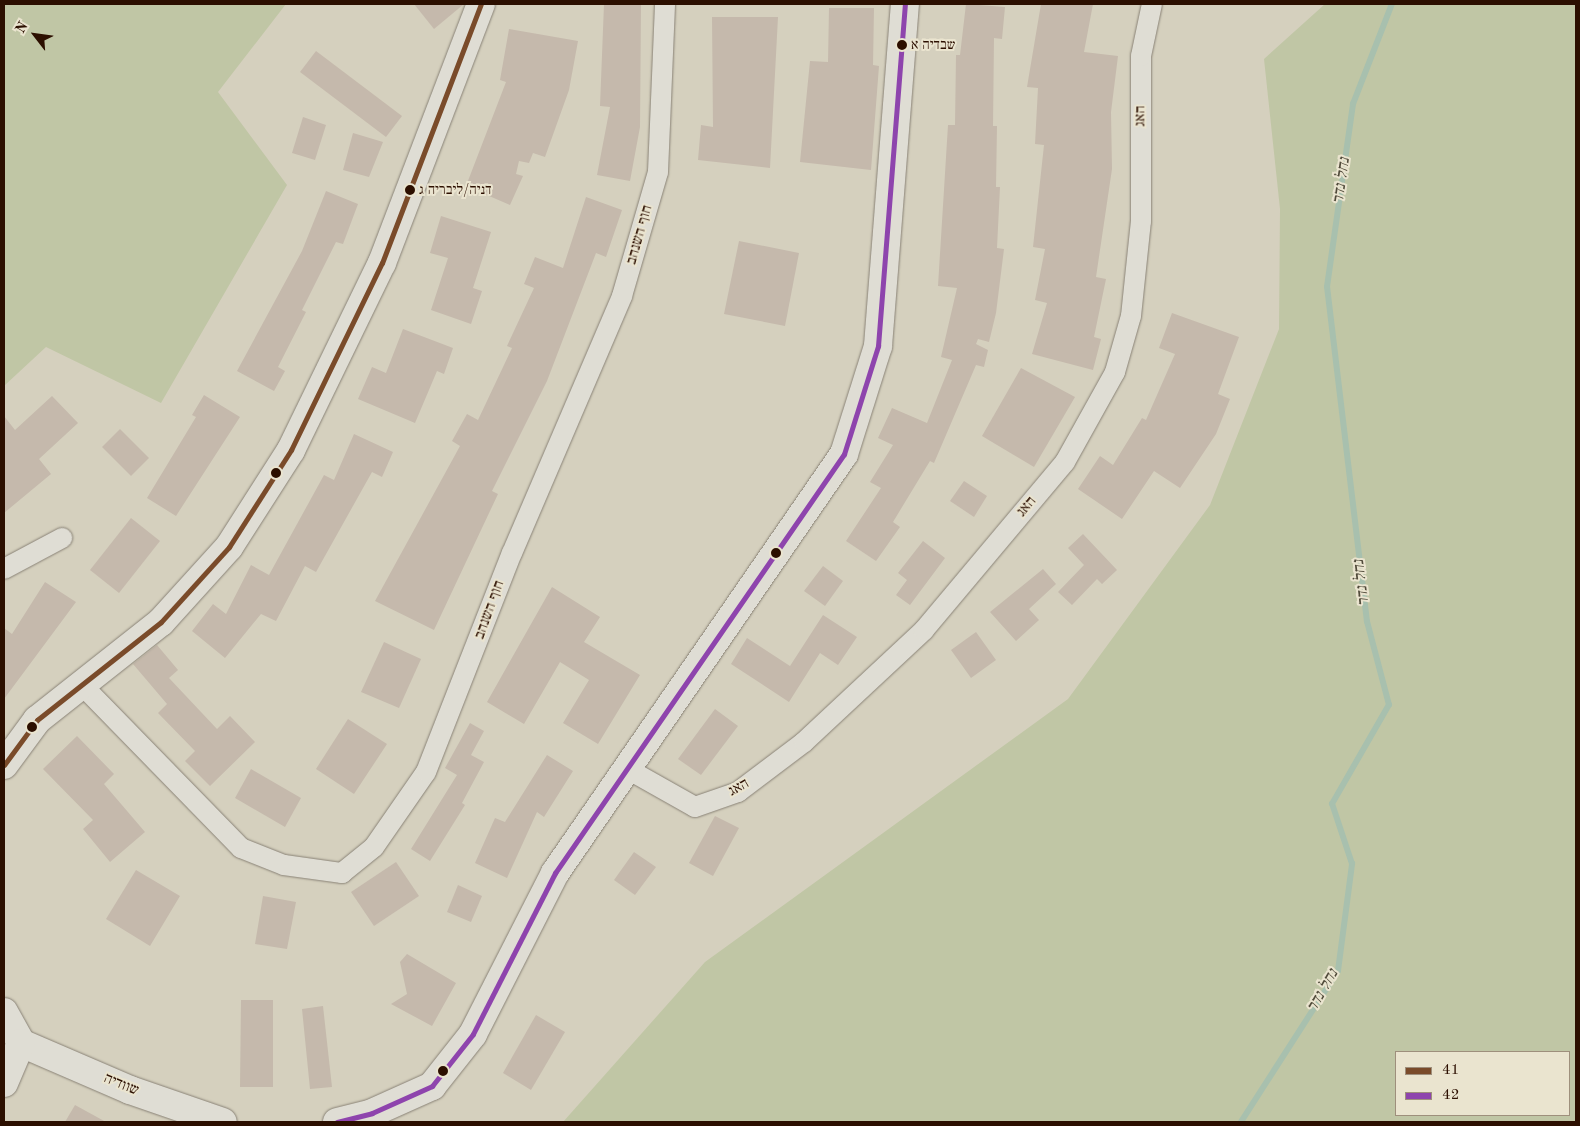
<!DOCTYPE html>
<html>
<head>
<meta charset="utf-8">
<style>
  body { margin:0 }
  #map { position:relative; width:1580px; height:1126px; overflow:hidden; background:#d5d0be; font-family:"Old Standard TT","Frank Ruhl Libre",serif }
  div>[style] { position:absolute }
  .green>* { inset:0; background:#c0c6a5 }
  .stream>* { height:5.5px; margin:-2.75px; padding:0 2.75px; transform-origin:2.75px; border-radius:2.75px; background:#a8c0ae }
  .building>* { inset:0; background:#c5b9ac }
  .roads { filter:drop-shadow(0 0 1px #898276) drop-shadow(0 0 1px #898276) }
  .street>* { height:20px; margin:-10px; padding:0 10px; transform-origin:10px; border-radius:10px; background:#dfddd4 }
  .secondary>* { height:28px; margin:-14px; padding:0 14px; transform-origin:14px; border-radius:14px; background:#dfddd4 }
  .bus-1>* { height:5px; margin:-2.5px; padding:0 2.5px; transform-origin:2.5px; border-radius:2.5px; background:#7a4b2a }
  .bus-2>* { height:5px; margin:-2.5px; padding:0 2.5px; transform-origin:2.5px; border-radius:2.5px; background:#8e44ad }
  .dots>* { width:14px; height:14px; translate:-50% -50%; box-sizing:border-box; border:2px solid #eae4cf; border-radius:50% }
  span { translate:-50% -50%; white-space:nowrap; text-align:center; line-height:1.15; -webkit-text-stroke:4px #eae4cf; paint-order:stroke }
  .bus-label { font-size:14px; color:#2c0f00 }
  .left { translate:0 -50%; text-align:left }
  .street-label { font-size:15px; color:#2c0f00 }
  .water-label { font-size:16px; color:#504a3a; font-style:italic }
  .frame { position:absolute; inset:0; border:5px solid #2c0f00; pointer-events:none }
  .legend { position:absolute; left:1395px; top:1051px; width:175px; height:65px; box-sizing:border-box; background:#eae4cf; border:1px solid #9e8f7c; margin:0; padding:6px 9px; list-style:none; font-size:15px; color:#2c0f00 }
  .legend li { display:flex; align-items:center; gap:10px; height:25px }
  .legend b { width:25px; border:1px solid #9e8f7c }
  .north { position:absolute; left:10px; top:10px; width:50px; height:50px; -webkit-text-stroke:4px #eae4cf; paint-order:stroke; rotate:300deg; font-size:14px; font-weight:700; line-height:20px; text-align:center; color:#2c0f00 }
  .north::after { content:''; display:block; margin:auto; width:18px; height:22px; background:#2c0f00; clip-path:polygon(50% 0,100% 100%,50% 72%,0 100%) }
</style>
</head>
<body>
<div id="map">
  <div class="green">
    <div style="clip-path:polygon(4px 4px,286px 4px,218px 92px,287px 185px,161px 403px,46px 347px,4px 386px)"></div>
    <div style="clip-path:polygon(evenodd,1325px 4px,1576px 4px,1576px 1122px,563px 1122px,705px 962px,1068px 699px,1210px 505px,1279px 329px,1280px 209px,1264px 59px,1325px 4px,1396px 1052px,1569px 1052px,1569px 1115px,1396px 1115px,1396px 1052px)"></div>
  </div>
  <div class="stream">
    <div style="left:1241px;top:1122px;width:179px;rotate:-57.3deg"></div>
    <div style="left:1338px;top:971px;width:108px;rotate:-82.5deg"></div>
    <div style="left:1352px;top:864px;width:63px;rotate:-108.4deg"></div>
    <div style="left:1332px;top:804px;width:114px;rotate:-60.1deg"></div>
    <div style="left:1389px;top:705px;width:86px;rotate:-104.8deg"></div>
    <div style="left:1367px;top:622px;width:337px;rotate:-96.8deg"></div>
    <div style="left:1327px;top:287px;width:185px;rotate:-81.9deg"></div>
    <div style="left:1353px;top:104px;width:107px;rotate:-68.7deg"></div>
  </div>
  <div class="building">
    <div style="clip-path:polygon(414px 4px,464px 4px,434px 29px)"></div>
    <div style="clip-path:polygon(604px 4px,641px 4px,640px 127px,630px 181px,597px 175px,610px 107px,600px 106px)"></div>
    <div style="clip-path:polygon(966px 4px,1005px 7px,1002px 39px,994px 38px,993px 126px,997px 126px,996px 187px,1000px 187px,997px 248px,1004px 249px,996px 313px,989px 342px,978px 339px,976px 344px,988px 350px,984px 367px,976px 365px,934px 463px,930px 461px,893px 522px,900px 527px,876px 561px,846px 541px,881px 488px,870px 482px,893px 445px,878px 438px,892px 408px,927px 423px,952px 360px,941px 357px,957px 288px,938px 286px,948px 125px,955px 125px,956px 55px,960px 55px)"></div>
    <div style="clip-path:polygon(1041px 4px,1093px 4px,1084px 52px,1118px 56px,1111px 112px,1112px 169px,1096px 277px,1106px 279px,1094px 337px,1101px 339px,1093px 370px,1032px 354px,1047px 303px,1035px 300px,1045px 249px,1033px 247px,1044px 145px,1035px 144px,1038px 88px,1027px 87px)"></div>
    <div style="clip-path:polygon(829px 8px,874px 8px,873px 65px,879px 66px,871px 170px,800px 162px,810px 61px,828px 62px)"></div>
    <div style="clip-path:polygon(712px 17px,778px 17px,770px 168px,698px 160px,701px 125px,713px 127px)"></div>
    <div style="clip-path:polygon(509px 29px,578px 41px,569px 90px,545px 157px,533px 153px,529px 163px,519px 161px,516px 174px,523px 176px,510px 205px,466px 186px,506px 82px,500px 80px)"></div>
    <div style="clip-path:polygon(316px 51px,402px 116px,386px 137px,300px 72px)"></div>
    <div style="clip-path:polygon(303px 117px,326px 125px,315px 160px,292px 153px)"></div>
    <div style="clip-path:polygon(353px 133px,383px 142px,369px 177px,343px 170px)"></div>
    <div style="clip-path:polygon(326px 191px,358px 204px,343px 244px,336px 242px,302px 310px,306px 312px,278px 367px,285px 371px,274px 391px,237px 371px,302px 251px)"></div>
    <div style="clip-path:polygon(586px 197px,622px 210px,606px 257px,596px 253px,547px 381px,492px 491px,498px 494px,434px 630px,375px 601px,460px 446px,452px 441px,467px 414px,478px 420px,512px 348px,507px 346px,534px 288px,524px 284px,535px 257px,563px 268px)"></div>
    <div style="clip-path:polygon(441px 216px,491px 232px,473px 288px,482px 291px,471px 324px,431px 310px,448px 258px,430px 253px)"></div>
    <div style="clip-path:polygon(739px 241px,799px 253px,785px 326px,724px 314px)"></div>
    <div style="clip-path:polygon(1172px 313px,1239px 337px,1218px 394px,1230px 399px,1216px 434px,1180px 488px,1154px 471px,1122px 519px,1078px 489px,1100px 456px,1113px 465px,1142px 418px,1146px 420px,1175px 354px,1159px 348px)"></div>
    <div style="clip-path:polygon(403px 329px,453px 348px,444px 374px,437px 371px,415px 423px,358px 399px,372px 367px,386px 373px)"></div>
    <div style="clip-path:polygon(1021px 368px,1075px 397px,1034px 467px,982px 436px)"></div>
    <div style="clip-path:polygon(204px 395px,240px 417px,176px 516px,147px 498px,196px 417px,192px 415px)"></div>
    <div style="clip-path:polygon(52px 396px,78px 423px,39px 459px,51px 474px,4px 513px,4px 416px,15px 430px)"></div>
    <div style="clip-path:polygon(120px 429px,149px 458px,131px 476px,102px 447px)"></div>
    <div style="clip-path:polygon(354px 434px,393px 452px,382px 477px,372px 472px,316px 572px,305px 566px,276px 621px,261px 614px,225px 658px,192px 631px,213px 604px,226px 614px,251px 565px,269px 575px,324px 475px,334px 480px)"></div>
    <div style="clip-path:polygon(964px 481px,987px 496px,974px 517px,950px 501px)"></div>
    <div style="clip-path:polygon(131px 518px,160px 541px,119px 593px,90px 570px)"></div>
    <div style="clip-path:polygon(1083px 534px,1117px 570px,1102px 584px,1097px 579px,1072px 605px,1058px 592px,1084px 565px,1068px 548px)"></div>
    <div style="clip-path:polygon(923px 541px,945px 558px,910px 605px,896px 595px,907px 580px,898px 573px)"></div>
    <div style="clip-path:polygon(823px 566px,843px 581px,825px 606px,804px 591px)"></div>
    <div style="clip-path:polygon(1043px 569px,1056px 584px,1029px 609px,1039px 620px,1016px 641px,990px 612px)"></div>
    <div style="clip-path:polygon(45px 582px,76px 602px,4px 699px,4px 628px,12px 634px)"></div>
    <div style="clip-path:polygon(552px 587px,600px 617px,584px 642px,640px 675px,598px 744px,563px 723px,589px 680px,560px 662px,524px 724px,487px 702px)"></div>
    <div style="clip-path:polygon(823px 615px,857px 637px,838px 665px,820px 653px,789px 702px,731px 664px,747px 638px,790px 666px)"></div>
    <div style="clip-path:polygon(976px 632px,996px 660px,971px 678px,951px 650px)"></div>
    <div style="clip-path:polygon(384px 642px,421px 659px,399px 708px,361px 692px)"></div>
    <div style="clip-path:polygon(157px 645px,178px 670px,169px 678px,217px 729px,230px 716px,255px 742px,210px 786px,185px 761px,195px 751px,158px 713px,167px 704px,133px 664px)"></div>
    <div style="clip-path:polygon(715px 709px,738px 726px,701px 775px,678px 759px)"></div>
    <div style="clip-path:polygon(348px 719px,387px 744px,354px 794px,316px 769px)"></div>
    <div style="clip-path:polygon(470px 723px,484px 731px,471px 755px,484px 762px,462px 803px,465px 805px,430px 861px,411px 849px,457px 775px,445px 768px)"></div>
    <div style="clip-path:polygon(77px 736px,114px 774px,104px 784px,145px 832px,110px 862px,83px 829px,93px 820px,43px 769px)"></div>
    <div style="clip-path:polygon(547px 755px,573px 771px,544px 817px,537px 812px,507px 878px,475px 863px,495px 818px,505px 822px)"></div>
    <div style="clip-path:polygon(251px 769px,301px 798px,285px 827px,235px 798px)"></div>
    <div style="clip-path:polygon(715px 816px,739px 828px,713px 876px,689px 863px)"></div>
    <div style="clip-path:polygon(634px 852px,656px 867px,635px 895px,614px 880px)"></div>
    <div style="clip-path:polygon(396px 862px,419px 896px,374px 926px,351px 892px)"></div>
    <div style="clip-path:polygon(136px 870px,180px 896px,150px 946px,106px 919px)"></div>
    <div style="clip-path:polygon(458px 885px,482px 896px,471px 922px,447px 912px)"></div>
    <div style="clip-path:polygon(263px 896px,296px 902px,287px 949px,255px 944px)"></div>
    <div style="clip-path:polygon(407px 954px,456px 983px,432px 1026px,391px 1004px,407px 994px,400px 962px)"></div>
    <div style="clip-path:polygon(241px 1000px,273px 1000px,273px 1087px,240px 1087px)"></div>
    <div style="clip-path:polygon(323px 1006px,332px 1087px,310px 1089px,302px 1009px)"></div>
    <div style="clip-path:polygon(536px 1015px,565px 1032px,531px 1090px,503px 1073px)"></div>
    <div style="clip-path:polygon(75px 1105px,106px 1122px,65px 1122px)"></div>
  </div>
  <div class="roads">
    <div class="street">
      <div style="left:4px;top:569px;width:66px;rotate:-28.1deg"></div>
      <div style="left:82px;top:685px;width:228px;rotate:45.7deg"></div>
      <div style="left:241px;top:848px;width:46px;rotate:21.6deg"></div>
      <div style="left:284px;top:865px;width:59px;rotate:7.9deg"></div>
      <div style="left:342px;top:873px;width:41px;rotate:-39.1deg"></div>
      <div style="left:374px;top:847px;width:91px;rotate:-55.3deg"></div>
      <div style="left:426px;top:772px;width:235px;rotate:-68.6deg"></div>
      <div style="left:512px;top:553px;width:280px;rotate:-66.8deg"></div>
      <div style="left:622px;top:296px;width:129px;rotate:-73.8deg"></div>
      <div style="left:658px;top:172px;width:168px;rotate:-87.6deg"></div>
      <div style="left:624px;top:767px;width:81px;rotate:29.4deg"></div>
      <div style="left:695px;top:807px;width:46px;rotate:-19.2deg"></div>
      <div style="left:738px;top:792px;width:83px;rotate:-37.1deg"></div>
      <div style="left:804px;top:742px;width:164px;rotate:-43deg"></div>
      <div style="left:924px;top:630px;width:219px;rotate:-50deg"></div>
      <div style="left:1065px;top:462px;width:103px;rotate:-60.9deg"></div>
      <div style="left:1115px;top:372px;width:58px;rotate:-74.1deg"></div>
      <div style="left:1131px;top:316px;width:96px;rotate:-84deg"></div>
      <div style="left:1141px;top:221px;width:165px;rotate:-90deg"></div>
      <div style="left:1141px;top:56px;width:53px;rotate:-78.1deg"></div>
    </div>
    <div class="secondary">
      <div style="left:4px;top:765px;width:56px;rotate:-53.7deg"></div>
      <div style="left:37px;top:720px;width:158px;rotate:-38.3deg"></div>
      <div style="left:161px;top:622px;width:101px;rotate:-47.8deg"></div>
      <div style="left:229px;top:547px;width:115px;rotate:-57.4deg"></div>
      <div style="left:291px;top:450px;width:208px;rotate:-64.1deg"></div>
      <div style="left:382px;top:263px;width:277px;rotate:-69.1deg"></div>
      <div style="left:4px;top:1012px;width:35px;rotate:61deg"></div>
      <div style="left:21px;top:1043px;width:119px;rotate:23.3deg"></div>
      <div style="left:130px;top:1090px;width:98px;rotate:19deg"></div>
      <div style="left:4px;top:1083px;width:43px;rotate:-67deg"></div>
      <div style="left:337px;top:1122px;width:36px;rotate:-14deg"></div>
      <div style="left:372px;top:1113px;width:66px;rotate:-24.2deg"></div>
      <div style="left:432px;top:1086px;width:66px;rotate:-51.7deg"></div>
      <div style="left:473px;top:1034px;width:181px;rotate:-63deg"></div>
      <div style="left:555px;top:873px;width:509px;rotate:-55.4deg"></div>
      <div style="left:844px;top:454px;width:113px;rotate:-72.5deg"></div>
      <div style="left:878px;top:346px;width:343px;rotate:-85.5deg"></div>
    </div>
  </div>
  <div class="bus-1">
    <div style="left:4px;top:765px;width:56px;rotate:-53.7deg"></div>
    <div style="left:37px;top:720px;width:158px;rotate:-38.3deg"></div>
    <div style="left:161px;top:622px;width:101px;rotate:-47.8deg"></div>
    <div style="left:229px;top:547px;width:115px;rotate:-57.4deg"></div>
    <div style="left:291px;top:450px;width:208px;rotate:-64.1deg"></div>
    <div style="left:382px;top:263px;width:277px;rotate:-69.1deg"></div>
  </div>
  <div class="bus-2">
    <div style="left:337px;top:1122px;width:36px;rotate:-14deg"></div>
    <div style="left:372px;top:1113px;width:66px;rotate:-24.2deg"></div>
    <div style="left:432px;top:1086px;width:66px;rotate:-51.7deg"></div>
    <div style="left:473px;top:1034px;width:181px;rotate:-63deg"></div>
    <div style="left:555px;top:873px;width:509px;rotate:-55.4deg"></div>
    <div style="left:844px;top:454px;width:113px;rotate:-72.5deg"></div>
    <div style="left:878px;top:346px;width:343px;rotate:-85.5deg"></div>
  </div>
  <div class="dots">
    <div style="left:902px;top:45px;background:#2c0f00"></div>
    <div style="left:410px;top:190px;background:#2c0f00"></div>
    <div style="left:276px;top:473px;background:#2c0f00"></div>
    <div style="left:776px;top:553px;background:#2c0f00"></div>
    <div style="left:32px;top:727px;background:#2c0f00"></div>
    <div style="left:443px;top:1071px;background:#2c0f00"></div>
  </div>
  <div class="bus-label">
    <span class="left" style="left:911px;top:45px">שבדיה א</span>
    <span class="left" style="left:419px;top:190px">דניה/ליבריה ג</span>
  </div>
  <div class="street-label">
    <span style="left:1141px;top:116px;rotate:-90deg">האג</span>
    <span style="left:640px;top:235px;rotate:-74deg">חוף השנהב</span>
    <span style="left:1027px;top:507px;rotate:-50deg">האג</span>
    <span style="left:490px;top:610px;rotate:-70deg">חוף השנהב</span>
    <span style="left:739px;top:788px;rotate:-29deg">האג</span>
    <span style="left:121px;top:1085px;rotate:22deg">שוודיה</span>
  </div>
  <div class="water-label">
    <span style="left:1342px;top:181px;rotate:-82deg">נחל נדר</span>
    <span style="left:1362px;top:583px;rotate:-97deg">נחל נדר</span>
    <span style="left:1323px;top:991px;rotate:-60deg">נחל נדר</span>
  </div>
  <div class="frame"></div>
  <ul class="legend">
  <li><b style="height:6px;background:#7a4b2a"></b>41</li>
  <li><b style="height:6px;background:#8e44ad"></b>42</li>
  </ul>
  <div class="north">N</div>
</div>
</body>
</html>
